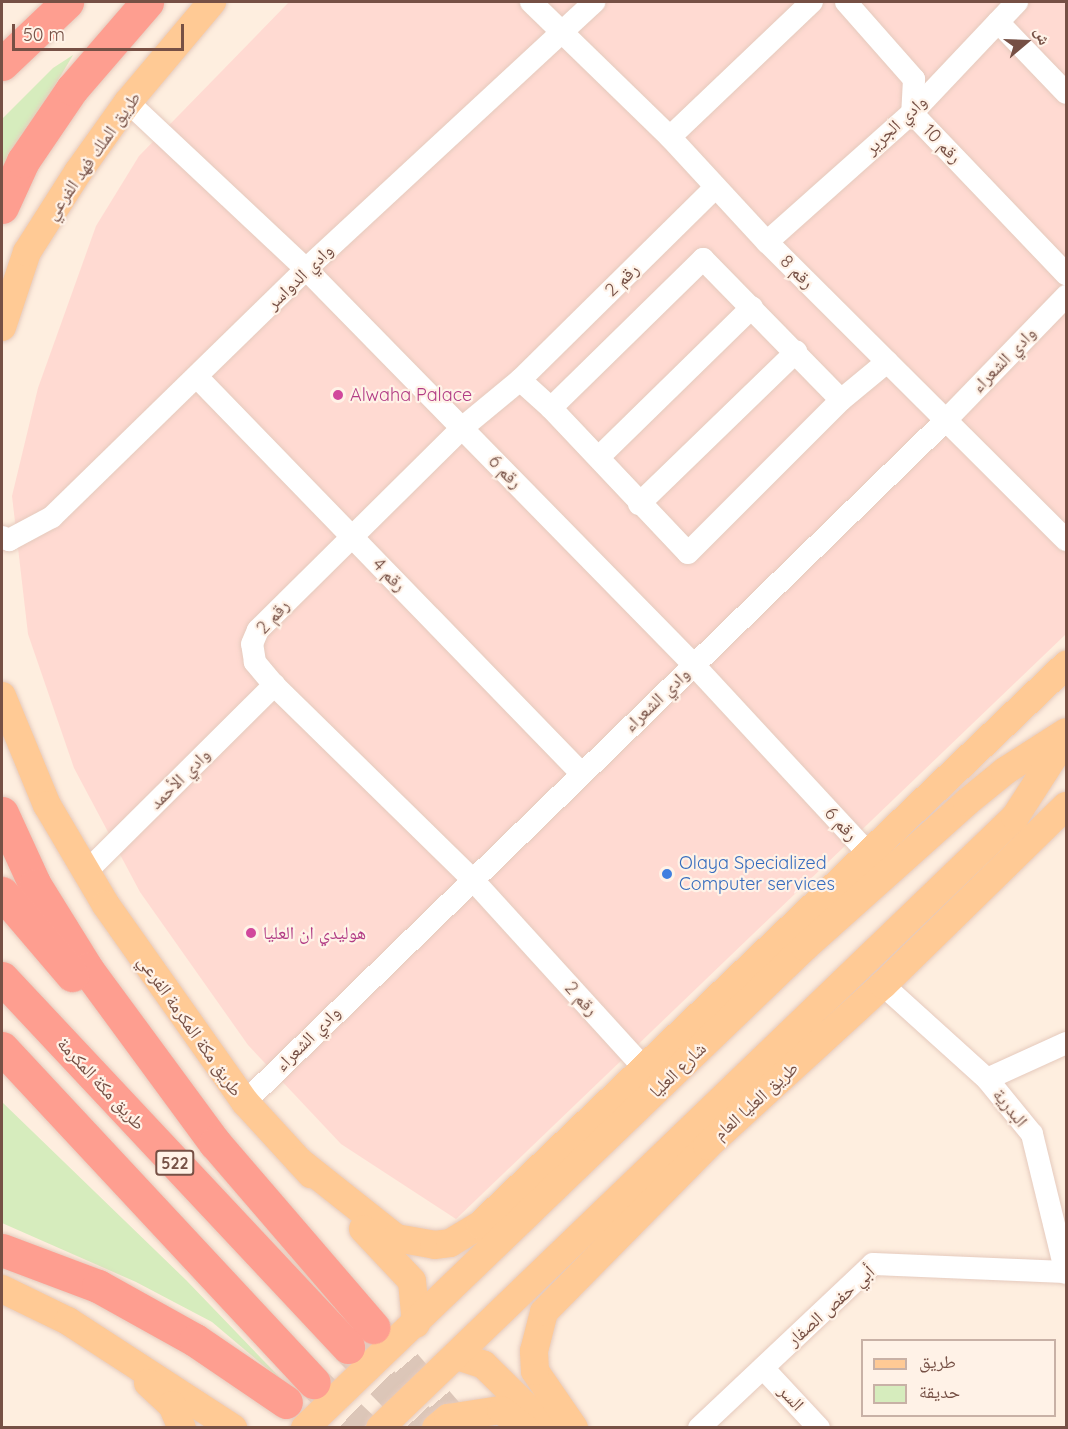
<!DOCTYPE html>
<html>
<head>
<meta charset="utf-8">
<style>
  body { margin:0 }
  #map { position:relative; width:1068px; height:1429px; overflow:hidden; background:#feeedf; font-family:Quicksand,"Noto Naskh Arabic",sans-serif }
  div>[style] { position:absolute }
  .commercial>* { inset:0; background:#ffdad2 }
  .green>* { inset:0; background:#d6ecbd }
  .highway-tunnel>* { height:33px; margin-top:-16.5px; transform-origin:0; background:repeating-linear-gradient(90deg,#dcc6b8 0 33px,transparent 0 49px) }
  .roads { filter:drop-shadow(0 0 2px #e5cabd) drop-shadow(0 0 2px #e5cabd) }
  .minor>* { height:22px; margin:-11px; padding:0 11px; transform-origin:11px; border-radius:11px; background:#fff }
  .major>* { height:28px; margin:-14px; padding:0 14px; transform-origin:14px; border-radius:14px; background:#ffca95 }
  .highway>* { height:33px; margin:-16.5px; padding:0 16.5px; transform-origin:16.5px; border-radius:16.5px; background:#fe9e90 }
  .dots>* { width:16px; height:16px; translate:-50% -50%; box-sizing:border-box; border:3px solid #fff2e7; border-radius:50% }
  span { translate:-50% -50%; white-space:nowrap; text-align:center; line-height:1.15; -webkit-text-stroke:4.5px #fff2e7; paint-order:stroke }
  .shield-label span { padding:2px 4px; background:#fff2e7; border:2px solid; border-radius:4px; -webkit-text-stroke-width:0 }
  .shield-label { font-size:16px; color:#765045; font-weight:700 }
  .street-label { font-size:18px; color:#765045 }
  .hotel-label { font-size:18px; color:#b23c85 }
  .left { translate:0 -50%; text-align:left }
  .shop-label { font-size:18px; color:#366cbe }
  .frame { position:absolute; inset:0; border:3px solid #765045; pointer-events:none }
  .legend { position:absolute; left:861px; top:1339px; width:195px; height:78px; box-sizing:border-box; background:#fff2e7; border:2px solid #c8b1a6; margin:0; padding:8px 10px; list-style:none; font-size:18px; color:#765045 }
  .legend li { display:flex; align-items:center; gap:12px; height:30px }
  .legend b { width:30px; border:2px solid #c8b1a6 }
  .north { position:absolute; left:996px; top:12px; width:60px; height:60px; -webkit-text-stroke:4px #fff2e7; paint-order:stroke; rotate:71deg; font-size:16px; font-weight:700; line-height:24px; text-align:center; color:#765045 }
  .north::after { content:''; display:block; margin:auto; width:21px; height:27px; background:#765045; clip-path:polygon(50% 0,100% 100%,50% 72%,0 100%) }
  .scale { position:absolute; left:12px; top:24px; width:172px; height:27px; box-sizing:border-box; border:3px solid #765045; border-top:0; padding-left:8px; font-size:18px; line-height:21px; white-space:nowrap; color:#765045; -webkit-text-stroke:4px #fff2e7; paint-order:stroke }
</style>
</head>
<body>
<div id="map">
  <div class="commercial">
    <div style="clip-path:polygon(289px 2px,1066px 2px,1066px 634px,456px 1219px,341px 1144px,248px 1045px,140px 892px,74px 768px,28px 634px,12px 496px,38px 388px,96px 226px,139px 156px)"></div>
  </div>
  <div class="green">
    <div style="clip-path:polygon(73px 55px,6px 168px,2px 174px,2px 119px,53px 68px)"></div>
    <div style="clip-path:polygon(2px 1102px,186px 1280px,289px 1387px,212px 1322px,136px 1282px,2px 1223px)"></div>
  </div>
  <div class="highway-tunnel">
    <div style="left:373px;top:1327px;width:133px;rotate:49.3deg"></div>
    <div style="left:348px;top:1347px;width:113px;rotate:45.7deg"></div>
    <div style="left:314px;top:1382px;width:67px;rotate:43.2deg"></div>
  </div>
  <div class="roads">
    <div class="minor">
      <div style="left:531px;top:2px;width:194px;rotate:44.2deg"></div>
      <div style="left:670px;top:137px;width:143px;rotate:47.3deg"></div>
      <div style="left:767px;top:242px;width:422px;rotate:44.9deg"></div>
      <div style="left:846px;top:2px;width:103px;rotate:48.6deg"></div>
      <div style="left:914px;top:79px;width:34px;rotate:93deg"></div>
      <div style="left:912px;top:113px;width:223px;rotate:46.3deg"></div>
      <div style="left:998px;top:22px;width:98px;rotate:46.2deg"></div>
      <div style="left:128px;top:102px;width:244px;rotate:43.2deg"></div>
      <div style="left:306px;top:269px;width:554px;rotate:45.58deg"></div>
      <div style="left:694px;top:665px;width:259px;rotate:47.2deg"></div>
      <div style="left:670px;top:137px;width:196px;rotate:-43.6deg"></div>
      <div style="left:767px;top:242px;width:194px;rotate:-41.7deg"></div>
      <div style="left:912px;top:113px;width:153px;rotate:-46.6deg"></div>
      <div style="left:198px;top:378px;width:550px;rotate:45.88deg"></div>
      <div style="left:520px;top:380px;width:42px;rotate:42.1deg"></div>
      <div style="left:551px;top:408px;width:213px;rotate:-44.4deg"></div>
      <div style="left:703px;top:259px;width:197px;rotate:45.6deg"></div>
      <div style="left:841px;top:400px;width:60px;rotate:-39.6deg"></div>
      <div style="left:551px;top:408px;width:199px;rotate:46.6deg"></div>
      <div style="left:688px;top:553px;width:216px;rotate:-45deg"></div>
      <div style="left:599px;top:457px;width:214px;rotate:-44.4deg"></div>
      <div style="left:639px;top:504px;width:219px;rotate:-44.1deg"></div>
      <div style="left:2px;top:537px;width:8px;rotate:23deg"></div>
      <div style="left:9px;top:540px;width:49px;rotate:-28.1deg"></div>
      <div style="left:52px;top:517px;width:355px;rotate:-44.3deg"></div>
      <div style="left:306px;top:269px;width:393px;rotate:-42.8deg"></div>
      <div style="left:85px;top:873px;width:267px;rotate:-44.8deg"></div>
      <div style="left:883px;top:985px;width:140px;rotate:42.1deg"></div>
      <div style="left:987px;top:1079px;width:71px;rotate:50.7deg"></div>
      <div style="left:1032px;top:1134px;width:143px;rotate:76.3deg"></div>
      <div style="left:645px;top:1069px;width:258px;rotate:-132.3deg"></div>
      <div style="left:471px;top:878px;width:276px;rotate:-135.6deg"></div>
      <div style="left:274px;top:685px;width:30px;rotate:-130deg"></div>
      <div style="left:255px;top:662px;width:18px;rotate:-99deg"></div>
      <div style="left:252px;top:644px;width:15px;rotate:-67deg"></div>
      <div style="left:258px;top:630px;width:287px;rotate:-44.7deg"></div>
      <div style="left:462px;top:428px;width:75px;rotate:-39.6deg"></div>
      <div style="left:520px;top:380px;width:274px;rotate:-44.6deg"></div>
      <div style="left:987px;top:1079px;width:87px;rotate:-24.5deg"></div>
      <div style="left:245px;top:1102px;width:978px;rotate:-44.21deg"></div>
      <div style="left:946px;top:420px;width:173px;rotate:-45.9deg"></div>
      <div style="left:763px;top:1368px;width:82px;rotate:47deg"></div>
      <div style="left:699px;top:1428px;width:239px;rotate:-43.3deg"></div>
      <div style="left:873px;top:1264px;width:193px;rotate:2.4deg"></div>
    </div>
    <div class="major">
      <div style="left:2px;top:327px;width:79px;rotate:-71.6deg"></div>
      <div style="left:27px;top:252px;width:95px;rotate:-57.5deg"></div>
      <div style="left:78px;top:172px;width:86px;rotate:-54.5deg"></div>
      <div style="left:128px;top:102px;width:131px;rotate:-50deg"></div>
      <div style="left:2px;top:696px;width:118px;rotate:67.6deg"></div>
      <div style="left:47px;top:805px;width:116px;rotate:59.5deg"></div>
      <div style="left:106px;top:905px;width:241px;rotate:54.8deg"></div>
      <div style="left:245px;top:1102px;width:98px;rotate:47.5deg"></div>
      <div style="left:299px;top:1161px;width:124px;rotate:38.4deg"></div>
      <div style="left:396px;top:1238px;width:39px;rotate:10deg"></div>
      <div style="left:434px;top:1245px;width:16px;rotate:-7deg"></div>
      <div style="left:450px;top:1243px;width:35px;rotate:-31deg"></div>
      <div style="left:480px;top:1225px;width:811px;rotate:-43.7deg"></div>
      <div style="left:363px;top:1229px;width:71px;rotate:46.7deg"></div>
      <div style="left:412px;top:1281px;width:43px;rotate:84.7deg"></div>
      <div style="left:2px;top:1289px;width:73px;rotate:25.9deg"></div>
      <div style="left:68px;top:1321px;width:197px;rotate:33deg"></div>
      <div style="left:457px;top:1356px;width:28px;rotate:18deg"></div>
      <div style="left:484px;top:1365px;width:90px;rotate:44.5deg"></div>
      <div style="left:148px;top:1383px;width:33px;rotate:43deg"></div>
      <div style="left:172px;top:1405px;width:25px;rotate:67deg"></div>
      <div style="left:305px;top:1428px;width:694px;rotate:-43.89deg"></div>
      <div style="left:805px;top:947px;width:217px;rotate:-41.8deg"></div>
      <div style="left:967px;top:802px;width:49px;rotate:-39.2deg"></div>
      <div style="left:1005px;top:771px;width:72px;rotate:-32.6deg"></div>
      <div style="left:380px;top:1428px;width:881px;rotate:-43.9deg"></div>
      <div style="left:1015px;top:817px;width:94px;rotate:-57.2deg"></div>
      <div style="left:436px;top:1428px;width:16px;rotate:-40deg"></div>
      <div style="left:448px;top:1418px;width:54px;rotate:-8.6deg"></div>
      <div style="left:501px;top:1410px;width:30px;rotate:37deg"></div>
      <div style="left:574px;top:1428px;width:69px;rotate:-124.4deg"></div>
      <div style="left:535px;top:1371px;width:20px;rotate:-93deg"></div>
      <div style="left:534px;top:1351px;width:40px;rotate:-75.6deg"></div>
      <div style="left:544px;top:1312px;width:233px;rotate:-45.5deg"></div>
      <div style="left:707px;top:1146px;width:239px;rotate:-42.5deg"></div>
      <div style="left:883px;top:985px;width:256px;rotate:-44.4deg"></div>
    </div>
    <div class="highway">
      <div style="left:2px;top:64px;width:90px;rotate:-43.6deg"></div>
      <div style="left:2px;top:207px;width:51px;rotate:-65.5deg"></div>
      <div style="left:23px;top:161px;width:87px;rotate:-55.8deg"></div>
      <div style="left:72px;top:89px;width:115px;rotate:-49.2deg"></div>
      <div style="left:2px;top:813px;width:79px;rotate:65.4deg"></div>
      <div style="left:35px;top:885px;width:99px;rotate:58.2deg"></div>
      <div style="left:87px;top:969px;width:216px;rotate:53.7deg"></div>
      <div style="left:215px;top:1143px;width:243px;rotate:49.3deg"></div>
      <div style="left:2px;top:893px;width:108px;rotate:49.5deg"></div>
      <div style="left:2px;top:978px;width:506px;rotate:46.84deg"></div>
      <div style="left:2px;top:1048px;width:457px;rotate:47deg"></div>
      <div style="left:2px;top:1250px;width:103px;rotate:20.6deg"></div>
      <div style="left:98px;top:1286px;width:111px;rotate:29.1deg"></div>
      <div style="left:195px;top:1340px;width:110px;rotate:34.3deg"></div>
    </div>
  </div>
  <div class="dots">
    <div style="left:338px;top:395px;background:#d1479c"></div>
    <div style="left:667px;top:874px;background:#3f7fe0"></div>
    <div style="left:251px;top:933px;background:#d1479c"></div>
  </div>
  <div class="shield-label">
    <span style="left:175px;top:1163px">522</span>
  </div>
  <div class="street-label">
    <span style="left:896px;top:125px;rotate:-43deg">وادي الجرير</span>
    <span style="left:942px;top:144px;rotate:46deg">رقم 10</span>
    <span style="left:93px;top:156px;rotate:-55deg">طريق الملك فهد الفرعي</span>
    <span style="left:797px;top:272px;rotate:45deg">رقم 8</span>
    <span style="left:300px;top:277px;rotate:-44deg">وادي الدواسر</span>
    <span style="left:622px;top:280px;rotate:-44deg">رقم 2</span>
    <span style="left:1004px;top:360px;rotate:-46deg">وادي الشعراء</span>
    <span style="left:505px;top:472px;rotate:46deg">رقم 6</span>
    <span style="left:389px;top:575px;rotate:46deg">رقم 4</span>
    <span style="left:273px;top:617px;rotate:-48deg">رقم 2</span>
    <span style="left:657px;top:700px;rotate:-44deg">وادي الشعراء</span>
    <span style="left:180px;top:779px;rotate:-45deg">وادي الأحمد</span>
    <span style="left:841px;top:824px;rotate:47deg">رقم 6</span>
    <span style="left:581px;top:999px;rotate:48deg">رقم 2</span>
    <span style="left:190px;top:1026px;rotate:55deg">طريق مكة المكرمة الفرعي</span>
    <span style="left:308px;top:1039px;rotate:-45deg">وادي الشعراء</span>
    <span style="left:678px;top:1070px;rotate:-44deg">شارع العليا</span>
    <span style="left:101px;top:1084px;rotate:47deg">طريق مكة المكرمة</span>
    <span style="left:756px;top:1101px;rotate:-42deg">طريق العليا العام</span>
    <span style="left:1010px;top:1108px;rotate:51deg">البدرية</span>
    <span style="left:831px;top:1306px;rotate:-42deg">أبي حفص الصفار</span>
    <span style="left:791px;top:1398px;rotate:47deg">السر</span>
  </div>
  <div class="hotel-label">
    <span class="left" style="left:350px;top:395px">Alwaha Palace</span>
    <span class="left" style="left:263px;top:933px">هوليدي ان العليا</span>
  </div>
  <div class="shop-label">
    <span class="left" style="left:679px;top:874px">Olaya Specialized<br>Computer services</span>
  </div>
  <div class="frame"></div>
  <ul class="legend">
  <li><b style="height:8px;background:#ffca95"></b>طريق</li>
  <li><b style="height:16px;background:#d6ecbd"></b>حديقة</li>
  </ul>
  <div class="north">ش</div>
  <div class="scale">50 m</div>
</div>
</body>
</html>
